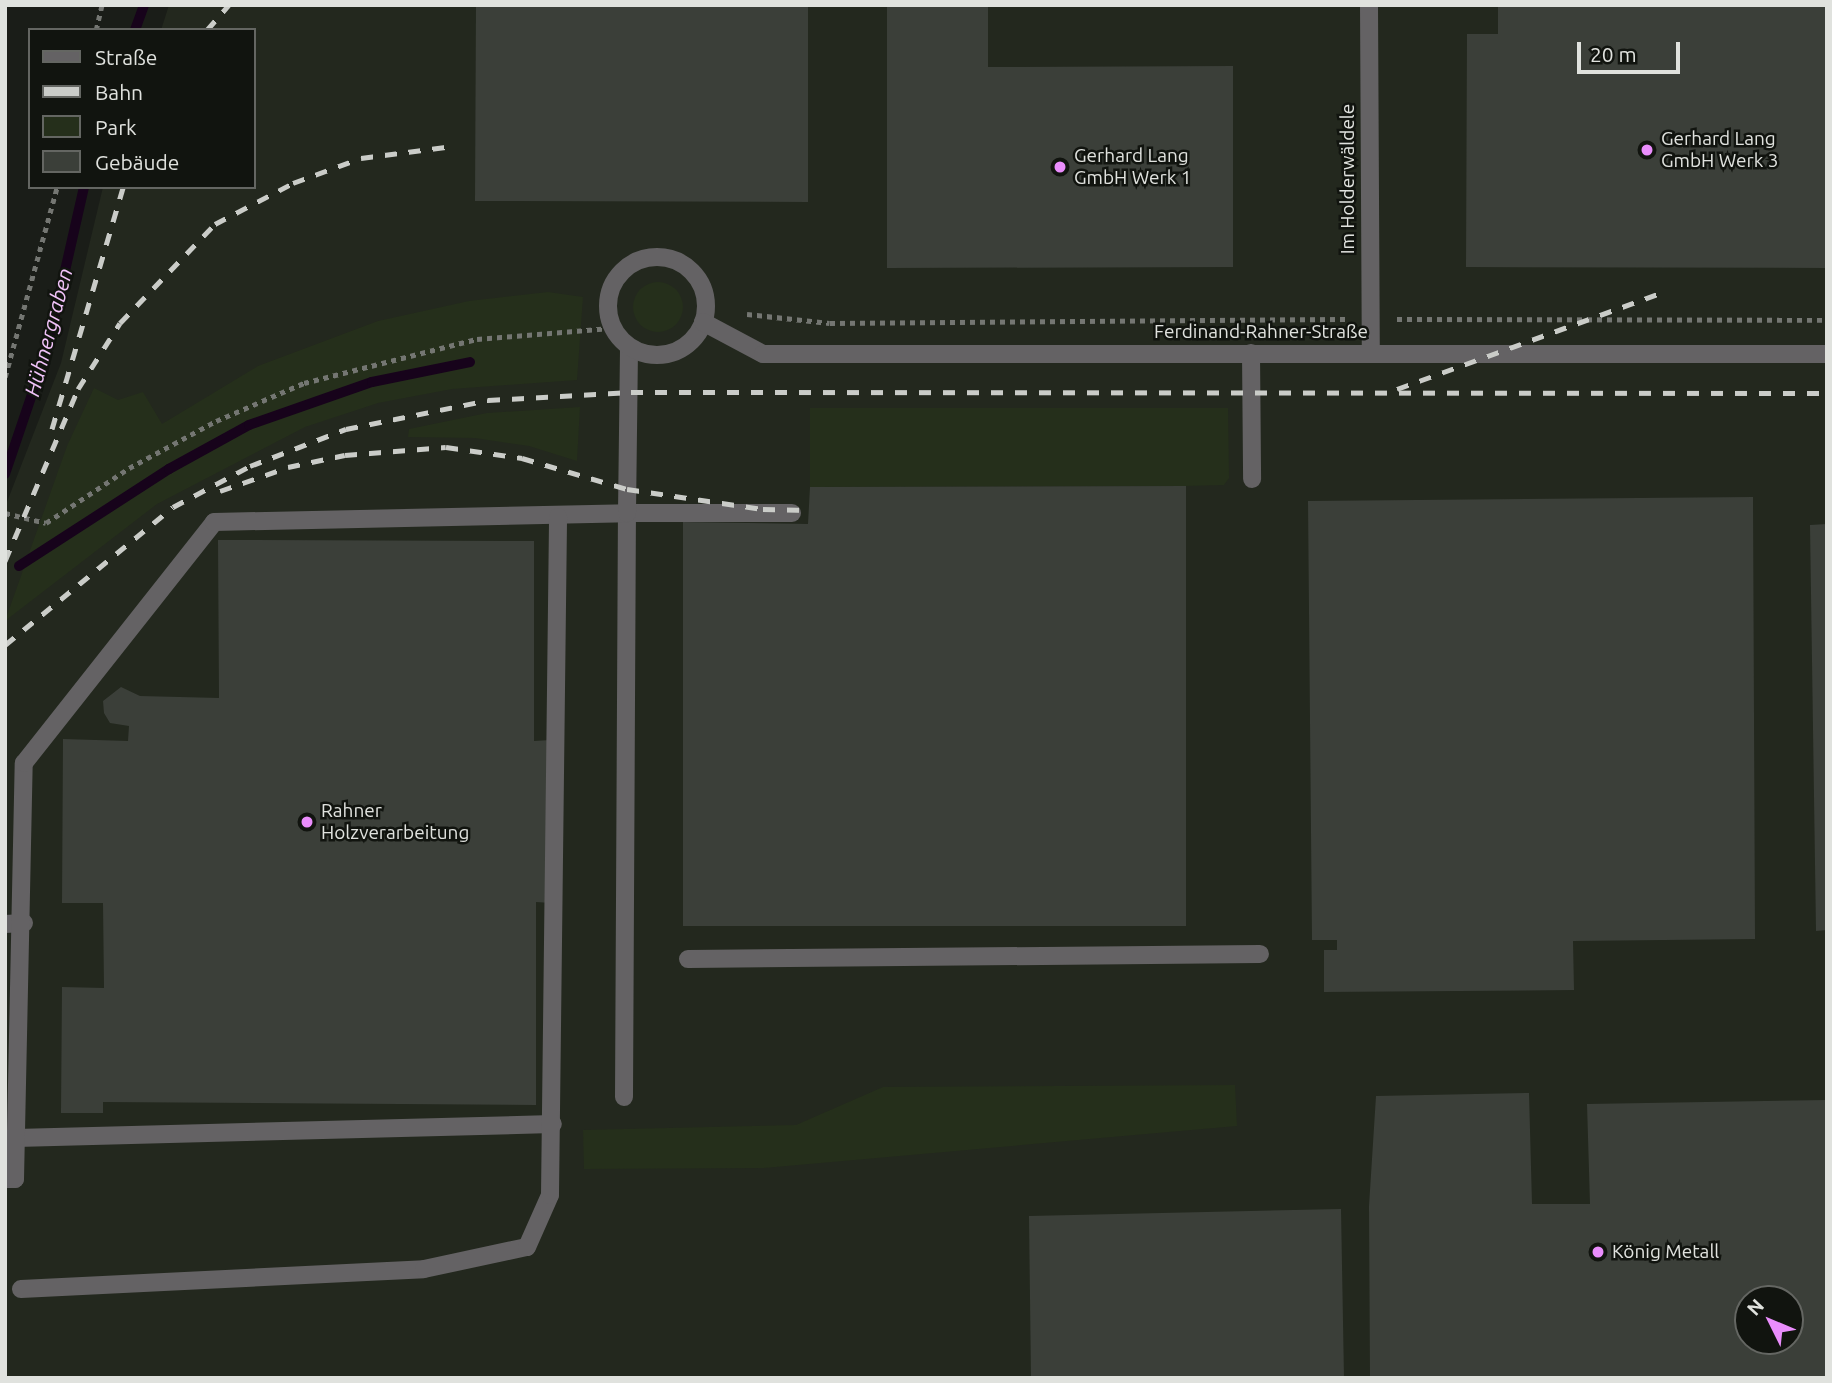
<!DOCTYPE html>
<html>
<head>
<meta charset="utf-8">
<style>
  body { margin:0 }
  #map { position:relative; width:1832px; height:1383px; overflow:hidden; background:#1a1d18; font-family:Ubuntu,sans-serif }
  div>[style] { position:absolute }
  .built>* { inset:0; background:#23281e }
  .green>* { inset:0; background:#252f1b }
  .round { border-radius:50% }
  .stream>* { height:10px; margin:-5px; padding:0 5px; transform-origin:5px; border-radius:5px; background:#17031b }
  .building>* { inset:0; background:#3b3f39 }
  .path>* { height:4.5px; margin-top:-2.25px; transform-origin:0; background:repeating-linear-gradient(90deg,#747672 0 5px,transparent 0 10px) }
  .service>* { height:18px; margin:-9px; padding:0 9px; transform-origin:9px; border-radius:9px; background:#646264 }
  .minor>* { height:18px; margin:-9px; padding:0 9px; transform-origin:9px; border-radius:9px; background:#646264 }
  .minor>.ring { margin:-9px; padding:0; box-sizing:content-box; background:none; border:18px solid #646264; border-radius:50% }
  .rail>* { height:5px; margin-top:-2.5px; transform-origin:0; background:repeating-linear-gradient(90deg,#caccc8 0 12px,transparent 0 24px) }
  .dots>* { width:19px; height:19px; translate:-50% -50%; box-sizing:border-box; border:4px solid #11140f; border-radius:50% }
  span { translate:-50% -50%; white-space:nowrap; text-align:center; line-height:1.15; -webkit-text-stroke:5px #11140f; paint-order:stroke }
  .poi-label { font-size:19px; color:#e0e2de }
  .left { translate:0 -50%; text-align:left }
  .street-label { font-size:19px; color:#e0e2de }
  .water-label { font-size:21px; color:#f1c3f9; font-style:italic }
  .frame { position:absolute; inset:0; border:7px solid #e0e2de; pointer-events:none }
  .legend { position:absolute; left:28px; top:28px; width:228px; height:161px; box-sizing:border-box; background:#11140f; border:2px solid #646662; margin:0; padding:9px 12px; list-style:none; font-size:21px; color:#e0e2de }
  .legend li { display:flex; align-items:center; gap:14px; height:35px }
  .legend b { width:35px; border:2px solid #646662 }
  .north { position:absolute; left:1734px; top:1285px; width:70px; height:70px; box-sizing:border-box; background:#11140f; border:2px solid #646662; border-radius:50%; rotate:313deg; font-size:19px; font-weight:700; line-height:28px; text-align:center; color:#e0e2de }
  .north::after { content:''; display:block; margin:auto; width:24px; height:32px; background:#ea8dfc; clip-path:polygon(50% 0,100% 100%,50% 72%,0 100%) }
  .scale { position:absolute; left:1577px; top:42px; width:103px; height:32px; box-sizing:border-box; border:4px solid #e0e2de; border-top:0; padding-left:9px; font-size:21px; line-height:24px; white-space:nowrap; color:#e0e2de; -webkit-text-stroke:5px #11140f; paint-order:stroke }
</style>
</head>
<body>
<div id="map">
  <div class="built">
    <div style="clip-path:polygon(evenodd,169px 5px,1827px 5px,1827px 1378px,5px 1378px,5px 507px,61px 363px,103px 187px,254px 187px,254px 30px,161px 30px,169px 5px,1748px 1299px,1790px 1299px,1790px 1341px,1748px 1341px,1748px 1299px)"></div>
  </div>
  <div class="green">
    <div class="round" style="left:633px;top:282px;width:50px;height:50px"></div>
    <div style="clip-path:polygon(548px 292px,583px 297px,577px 380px,452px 389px,378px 403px,305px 427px,157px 504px,5px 621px,67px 446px,94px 388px,118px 400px,143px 392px,162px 424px,258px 366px,378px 321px,469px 301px)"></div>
    <div style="clip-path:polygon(580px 407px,577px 461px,529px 446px,475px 438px,408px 437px,409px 429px,487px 413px)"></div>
    <div style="clip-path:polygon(810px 408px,1228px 408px,1229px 478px,1224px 485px,1186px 486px,810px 487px)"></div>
    <div style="clip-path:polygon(1235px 1085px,1237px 1126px,764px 1168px,584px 1169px,583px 1130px,796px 1125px,883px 1087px)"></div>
  </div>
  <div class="stream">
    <div style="left:135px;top:30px;width:27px;rotate:-70deg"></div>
    <div style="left:5px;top:474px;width:131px;rotate:-71.3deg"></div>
    <div style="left:47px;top:350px;width:167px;rotate:-77.2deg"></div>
    <div style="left:19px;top:566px;width:179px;rotate:-32.9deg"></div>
    <div style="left:169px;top:469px;width:91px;rotate:-28.8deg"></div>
    <div style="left:249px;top:425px;width:130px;rotate:-19.3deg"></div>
    <div style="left:372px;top:382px;width:100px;rotate:-11.5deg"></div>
  </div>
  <div class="building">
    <div style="clip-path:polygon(476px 5px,808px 5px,808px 202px,475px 201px)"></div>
    <div style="clip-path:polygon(887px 5px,988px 5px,988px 67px,1233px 66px,1233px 267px,887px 268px)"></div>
    <div style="clip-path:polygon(1498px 5px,1827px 5px,1827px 268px,1466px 267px,1467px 34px,1498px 34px)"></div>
    <div style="clip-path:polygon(1186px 486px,1186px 926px,683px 926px,683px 522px,808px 524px,810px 487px)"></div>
    <div style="clip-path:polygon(1753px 497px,1755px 939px,1573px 941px,1574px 990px,1324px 992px,1324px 950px,1337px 950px,1337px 940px,1312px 940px,1308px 501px)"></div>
    <div style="clip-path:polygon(1827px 524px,1827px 930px,1816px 931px,1810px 525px)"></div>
    <div style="clip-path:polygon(218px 540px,534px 541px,534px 741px,551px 740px,551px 903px,536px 902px,536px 1105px,103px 1102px,103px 1113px,61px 1113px,62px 987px,104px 988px,103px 903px,62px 903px,63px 739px,128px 741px,129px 726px,110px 723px,104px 713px,103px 701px,121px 687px,140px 696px,219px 698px)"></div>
    <div style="clip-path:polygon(evenodd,1529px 1093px,1532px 1204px,1590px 1204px,1587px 1104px,1827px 1100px,1827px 1378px,1370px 1378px,1369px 1206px,1376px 1096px,1529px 1093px,1748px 1299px,1790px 1299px,1790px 1341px,1748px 1341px,1748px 1299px)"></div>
    <div style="clip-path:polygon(1341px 1209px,1344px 1378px,1031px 1378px,1029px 1216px)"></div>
  </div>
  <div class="path">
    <div style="left:96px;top:30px;width:26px;rotate:-77deg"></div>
    <div style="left:747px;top:314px;width:83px;rotate:6.2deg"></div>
    <div style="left:830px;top:323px;width:516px;rotate:-0.44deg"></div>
    <div style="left:1397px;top:319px;width:430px;rotate:0.1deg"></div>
    <div style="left:5px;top:377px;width:197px;rotate:-74.7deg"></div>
    <div style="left:5px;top:513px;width:42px;rotate:13.7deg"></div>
    <div style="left:46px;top:523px;width:100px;rotate:-33.5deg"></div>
    <div style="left:129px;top:468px;width:99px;rotate:-28.4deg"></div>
    <div style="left:216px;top:421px;width:96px;rotate:-23.4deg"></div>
    <div style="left:304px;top:383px;width:179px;rotate:-14.3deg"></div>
    <div style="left:477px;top:339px;width:134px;rotate:-4.7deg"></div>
  </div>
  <div class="service">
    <div style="left:1251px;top:353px;width:126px;rotate:89.5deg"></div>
    <div style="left:5px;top:924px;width:19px;rotate:-3deg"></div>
    <div style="left:688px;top:959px;width:572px;rotate:-0.5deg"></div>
    <div style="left:624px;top:1097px;width:584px;rotate:-89.71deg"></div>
    <div style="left:627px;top:513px;width:165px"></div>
    <div style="left:16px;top:1138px;width:537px;rotate:-1.49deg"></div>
    <div style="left:5px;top:1179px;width:10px"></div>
    <div style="left:15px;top:1179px;width:416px;rotate:-88.8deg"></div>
    <div style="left:24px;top:763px;width:307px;rotate:-51.7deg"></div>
    <div style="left:214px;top:522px;width:413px;rotate:-1.2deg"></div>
    <div style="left:627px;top:513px;width:166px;rotate:-89.3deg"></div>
    <div style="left:21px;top:1289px;width:403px;rotate:-2.8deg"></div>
    <div style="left:424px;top:1269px;width:105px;rotate:-12.1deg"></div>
    <div style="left:527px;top:1247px;width:57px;rotate:-66.1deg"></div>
    <div style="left:550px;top:1195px;width:678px;rotate:-89.32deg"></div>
  </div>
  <div class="minor">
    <div style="left:1369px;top:5px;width:347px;rotate:89.7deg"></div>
    <div class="ring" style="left:608px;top:257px;width:80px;height:80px"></div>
    <div style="left:703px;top:322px;width:68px;rotate:28.1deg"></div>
    <div style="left:763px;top:354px;width:1064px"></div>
  </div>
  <div class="rail">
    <div style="left:207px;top:30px;width:33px;rotate:-49deg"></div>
    <div style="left:1397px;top:389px;width:283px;rotate:-20deg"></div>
    <div style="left:52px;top:429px;width:252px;rotate:-73.6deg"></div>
    <div style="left:220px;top:491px;width:72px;rotate:-19.4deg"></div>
    <div style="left:288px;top:467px;width:58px;rotate:-11.9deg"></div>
    <div style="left:345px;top:455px;width:101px;rotate:-4.5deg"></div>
    <div style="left:446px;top:447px;width:77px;rotate:8.2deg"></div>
    <div style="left:522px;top:458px;width:109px;rotate:16.4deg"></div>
    <div style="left:627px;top:489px;width:137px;rotate:8.4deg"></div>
    <div style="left:763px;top:509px;width:45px;rotate:1.3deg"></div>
    <div style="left:5px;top:561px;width:187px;rotate:-67deg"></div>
    <div style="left:78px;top:389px;width:78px;rotate:-57.5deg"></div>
    <div style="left:120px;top:323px;width:137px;rotate:-46.2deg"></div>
    <div style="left:215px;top:224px;width:88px;rotate:-27.7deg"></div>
    <div style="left:293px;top:183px;width:72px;rotate:-20.2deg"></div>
    <div style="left:361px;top:158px;width:93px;rotate:-7.4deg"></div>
    <div style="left:5px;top:645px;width:217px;rotate:-39.4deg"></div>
    <div style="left:173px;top:507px;width:87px;rotate:-28deg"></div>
    <div style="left:250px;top:466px;width:103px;rotate:-21.1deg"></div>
    <div style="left:346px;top:429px;width:145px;rotate:-11.5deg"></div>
    <div style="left:488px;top:400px;width:143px;rotate:-3.2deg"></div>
    <div style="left:631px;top:392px;width:1196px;rotate:0.05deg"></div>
  </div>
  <div class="dots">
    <div style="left:1647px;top:150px;background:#ea8dfc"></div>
    <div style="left:1060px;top:167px;background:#ea8dfc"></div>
    <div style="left:307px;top:822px;background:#ea8dfc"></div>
    <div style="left:1598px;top:1252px;background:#ea8dfc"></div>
  </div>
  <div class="poi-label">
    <span class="left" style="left:1661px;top:150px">Gerhard Lang<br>GmbH Werk 3</span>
    <span class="left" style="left:1074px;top:167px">Gerhard Lang<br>GmbH Werk 1</span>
    <span class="left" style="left:321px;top:822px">Rahner<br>Holzverarbeitung</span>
    <span class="left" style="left:1612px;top:1252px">König Metall</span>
  </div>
  <div class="street-label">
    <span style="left:1348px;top:179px;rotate:-90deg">Im Holderwäldele</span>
    <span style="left:1261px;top:332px">Ferdinand-Rahner-Straße</span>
  </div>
  <div class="water-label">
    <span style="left:48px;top:332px;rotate:-75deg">Hühnergraben</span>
  </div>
  <div class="frame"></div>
  <ul class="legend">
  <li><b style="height:9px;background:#646264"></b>Straße</li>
  <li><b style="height:9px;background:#caccc8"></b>Bahn</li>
  <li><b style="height:19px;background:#252f1b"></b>Park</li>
  <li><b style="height:19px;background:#3b3f39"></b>Gebäude</li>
  </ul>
  <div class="north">N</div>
  <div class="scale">20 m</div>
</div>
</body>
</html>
